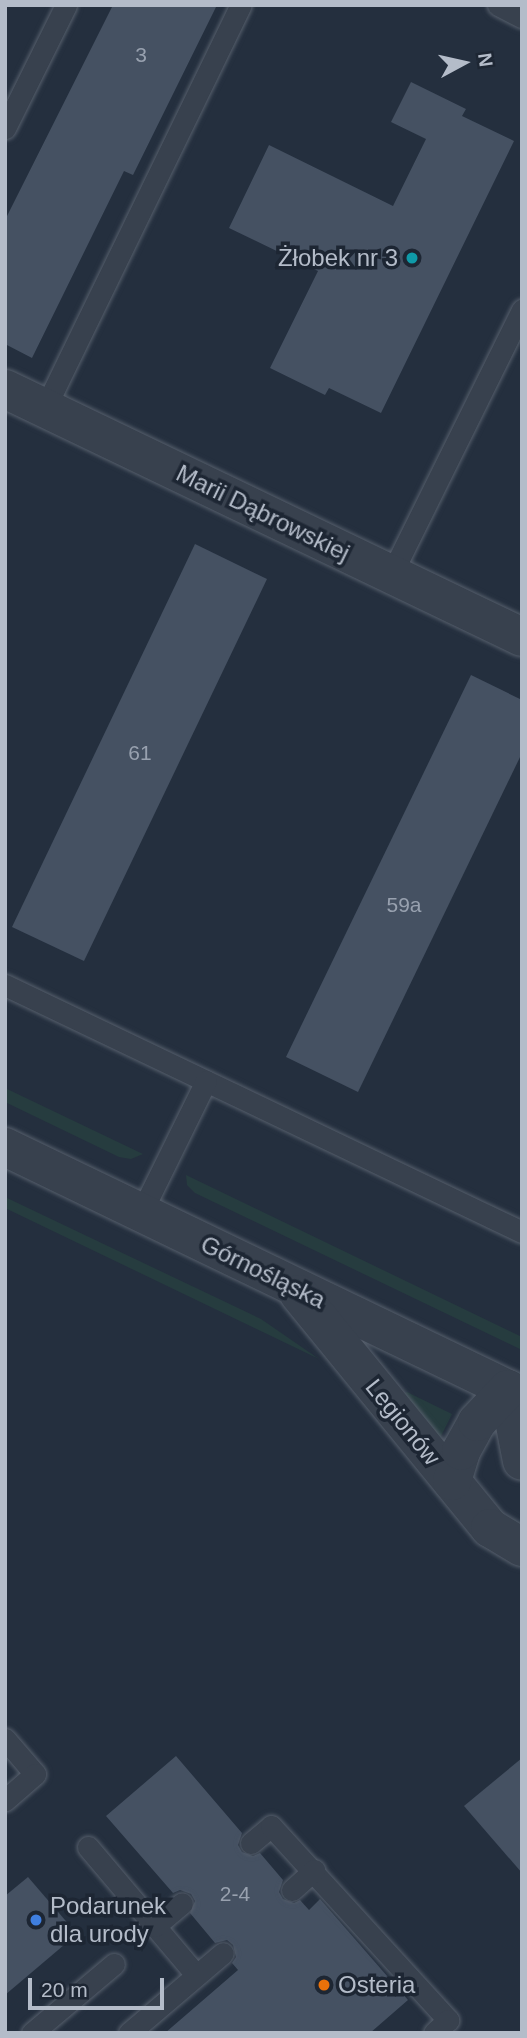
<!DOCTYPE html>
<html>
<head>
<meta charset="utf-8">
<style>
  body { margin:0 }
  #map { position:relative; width:527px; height:2038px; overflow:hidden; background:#242f3e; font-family:Arial,sans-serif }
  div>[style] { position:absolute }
  .green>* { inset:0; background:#263c3f }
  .building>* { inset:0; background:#455162 }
  .roads { filter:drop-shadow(0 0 2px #565f6c) drop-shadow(0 0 2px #565f6c) }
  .service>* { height:21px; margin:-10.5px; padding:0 10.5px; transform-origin:10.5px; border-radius:10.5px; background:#38414e }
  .minor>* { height:38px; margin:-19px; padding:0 19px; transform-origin:19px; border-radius:19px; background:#38414e }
  .tertiary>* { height:38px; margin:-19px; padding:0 19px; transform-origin:19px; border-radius:19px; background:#38414e }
  .dots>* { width:19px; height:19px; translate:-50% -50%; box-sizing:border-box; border:4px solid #1d2633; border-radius:50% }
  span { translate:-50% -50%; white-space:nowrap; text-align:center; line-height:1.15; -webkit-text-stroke:7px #1d2633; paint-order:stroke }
  .number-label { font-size:21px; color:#98a1af }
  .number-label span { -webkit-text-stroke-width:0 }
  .poi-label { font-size:24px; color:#b4bcc9 }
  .right { translate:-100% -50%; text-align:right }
  .left { translate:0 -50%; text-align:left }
  .street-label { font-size:24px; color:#b4bcc9 }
  .frame { position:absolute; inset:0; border:7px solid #b4bcc9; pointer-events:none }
  .north { position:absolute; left:429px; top:28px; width:70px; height:70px; -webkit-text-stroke:5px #1d2633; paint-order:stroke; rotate:82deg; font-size:19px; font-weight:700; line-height:28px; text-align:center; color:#b4bcc9 }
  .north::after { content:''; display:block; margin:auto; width:24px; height:32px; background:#b4bcc9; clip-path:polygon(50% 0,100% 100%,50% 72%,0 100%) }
  .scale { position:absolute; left:28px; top:1978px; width:136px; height:32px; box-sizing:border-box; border:4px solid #b4bcc9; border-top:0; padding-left:9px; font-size:21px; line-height:24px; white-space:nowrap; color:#b4bcc9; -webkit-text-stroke:5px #1d2633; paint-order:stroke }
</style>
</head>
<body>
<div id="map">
  <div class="green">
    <div style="clip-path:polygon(5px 1088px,143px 1154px,131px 1159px,119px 1157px,5px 1102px)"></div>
    <div style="clip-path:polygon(186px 1175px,522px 1337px,522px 1350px,195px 1193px,187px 1185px)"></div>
    <div style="clip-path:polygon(5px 1197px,261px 1319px,319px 1359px,5px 1208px)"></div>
    <div style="clip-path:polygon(407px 1392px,452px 1414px,440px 1438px,404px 1393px)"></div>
  </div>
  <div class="building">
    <div style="clip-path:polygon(113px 5px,217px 5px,133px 175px,124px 171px,32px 358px,5px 344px,5px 220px)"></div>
    <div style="clip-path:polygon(411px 82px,466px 109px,462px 116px,514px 141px,381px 413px,329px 388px,325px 395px,270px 368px,318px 271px,229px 228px,269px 145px,393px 206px,426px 139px,391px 122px)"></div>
    <div style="clip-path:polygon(195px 544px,267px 579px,84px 961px,12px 927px)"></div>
    <div style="clip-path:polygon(471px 675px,522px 700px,522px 753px,358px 1092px,286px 1057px)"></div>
    <div style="clip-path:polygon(176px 1756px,242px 1833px,238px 1845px,242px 1852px,253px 1856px,260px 1853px,283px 1880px,279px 1892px,283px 1899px,294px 1903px,300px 1900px,309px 1910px,320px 1899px,408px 2000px,370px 2033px,165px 2033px,238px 1970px,232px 1963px,236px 1957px,233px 1945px,227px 1940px,215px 1943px,190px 1913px,195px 1901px,191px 1894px,180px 1890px,173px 1893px,106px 1816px)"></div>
    <div style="clip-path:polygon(522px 1758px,522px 1873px,464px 1806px)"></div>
    <div style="clip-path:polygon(28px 1877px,77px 1934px,5px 1995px,5px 1896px)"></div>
  </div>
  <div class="roads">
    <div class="service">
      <div style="left:498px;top:5px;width:27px;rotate:27deg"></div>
      <div style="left:5px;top:128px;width:137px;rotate:-63.6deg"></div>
      <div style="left:45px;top:408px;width:448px;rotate:-64.1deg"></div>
      <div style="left:391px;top:575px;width:296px;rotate:-63.7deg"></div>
      <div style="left:5px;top:985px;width:573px;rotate:25.54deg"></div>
      <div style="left:141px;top:1213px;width:147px;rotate:-63.8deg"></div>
      <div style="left:5px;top:1739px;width:46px;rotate:49.4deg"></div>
      <div style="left:35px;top:1774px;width:40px;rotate:139deg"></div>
      <div style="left:251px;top:1843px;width:26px;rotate:-40deg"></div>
      <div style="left:271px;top:1826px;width:263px;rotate:47.6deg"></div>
      <div style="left:448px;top:2020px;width:19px;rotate:137deg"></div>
      <div style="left:88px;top:1847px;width:167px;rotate:49.8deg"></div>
      <div style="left:292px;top:1890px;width:30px;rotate:-42deg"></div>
      <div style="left:155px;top:1926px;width:35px;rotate:-40deg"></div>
      <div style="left:32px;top:2033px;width:107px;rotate:-40.1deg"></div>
      <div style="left:129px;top:2033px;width:123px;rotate:-40.4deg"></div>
    </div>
    <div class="minor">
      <div style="left:5px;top:389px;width:573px;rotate:25.63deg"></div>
    </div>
    <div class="tertiary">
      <div style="left:5px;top:1147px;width:574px;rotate:25.72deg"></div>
      <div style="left:299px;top:1294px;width:302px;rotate:50.8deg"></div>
      <div style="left:490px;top:1528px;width:37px;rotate:31deg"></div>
      <div style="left:508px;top:1389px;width:73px;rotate:79deg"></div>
      <div style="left:452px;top:1481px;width:31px;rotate:-73deg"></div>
      <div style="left:461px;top:1451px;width:33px;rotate:-61deg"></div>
      <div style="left:477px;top:1422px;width:45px;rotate:-46.8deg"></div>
    </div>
  </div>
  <div class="dots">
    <div style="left:412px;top:258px;background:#0f9aa8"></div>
    <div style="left:36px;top:1920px;background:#3f7fe0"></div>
    <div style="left:324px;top:1985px;background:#e8710a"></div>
  </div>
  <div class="number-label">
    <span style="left:141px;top:55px">3</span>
    <span style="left:140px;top:753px">61</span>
    <span style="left:404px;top:905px">59a</span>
    <span style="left:235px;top:1894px">2-4</span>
  </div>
  <div class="poi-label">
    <span class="right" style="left:398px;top:258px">Żłobek nr 3</span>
    <span class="left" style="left:50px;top:1920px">Podarunek<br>dla urody</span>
    <span class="left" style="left:338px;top:1985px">Osteria</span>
  </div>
  <div class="street-label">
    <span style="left:263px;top:513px;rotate:26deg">Marii Dąbrowskiej</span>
    <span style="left:263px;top:1272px;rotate:26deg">Górnośląska</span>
    <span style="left:403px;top:1422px;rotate:51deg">Legionów</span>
  </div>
  <div class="frame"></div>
  <div class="north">N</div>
  <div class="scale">20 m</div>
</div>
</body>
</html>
